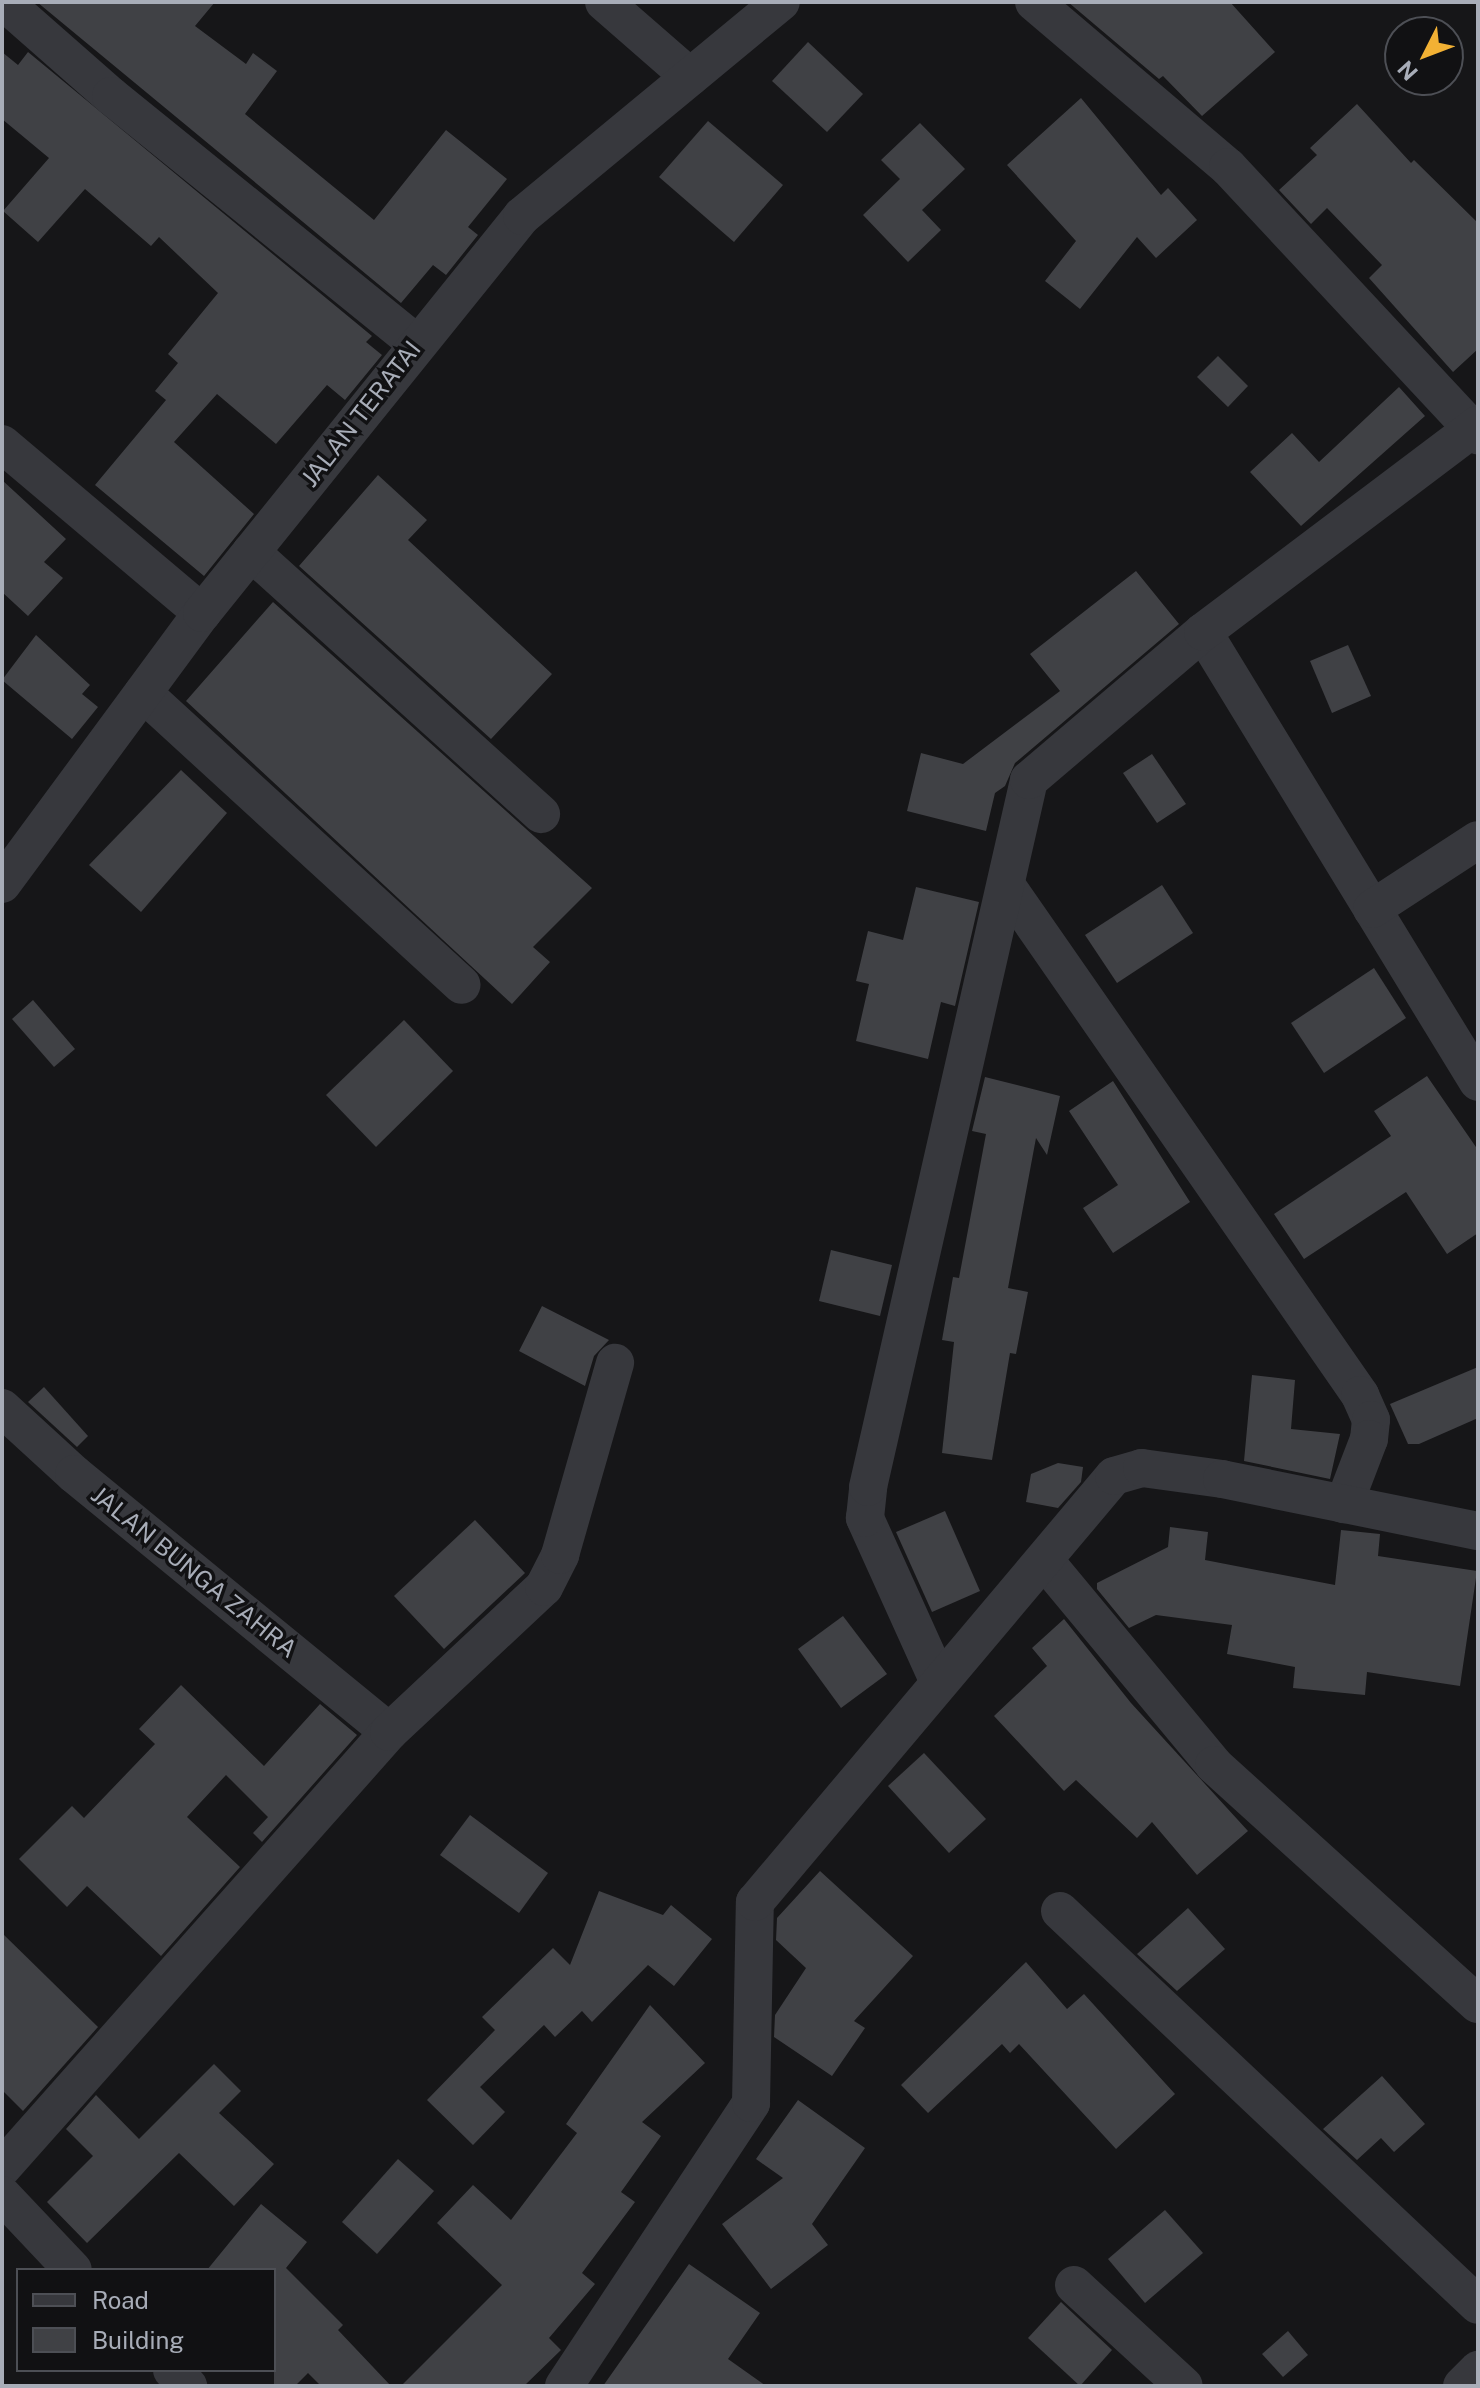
<!DOCTYPE html>
<html>
<head>
<meta charset="utf-8">
<style>
  body { margin:0 }
  #map { position:relative; width:1480px; height:2388px; overflow:hidden; background:#161618; font-family:"Public Sans",sans-serif }
  div>[style] { position:absolute }
  .building>* { inset:0; background:#404145 }
  .minor>* { height:38px; margin:-19px; padding:0 19px; transform-origin:19px; border-radius:19px; background:#37383d }
  span { translate:-50% -50%; white-space:nowrap; text-align:center; line-height:1.15; -webkit-text-stroke:7px #111113; paint-order:stroke }
  .street-label { font-size:24px; color:#a8adb8 }
  .frame { position:absolute; inset:0; border:4px solid #a8adb8; pointer-events:none }
  .legend { position:absolute; left:16px; top:2268px; width:260px; height:104px; box-sizing:border-box; background:#111113; border:2px solid #4d4f55; margin:0; padding:10px 14px; list-style:none; font-size:24px; color:#a8adb8 }
  .legend li { display:flex; align-items:center; gap:16px; height:40px }
  .legend b { width:40px; border:2px solid #4d4f55 }
  .north { position:absolute; left:1384px; top:16px; width:80px; height:80px; box-sizing:border-box; background:#111113; border:2px solid #4d4f55; border-radius:50%; rotate:228deg; font-size:22px; font-weight:700; line-height:32px; text-align:center; color:#a8adb8 }
  .north::after { content:''; display:block; margin:auto; width:28px; height:36px; background:#f2b134; clip-path:polygon(50% 0,100% 100%,50% 72%,0 100%) }
</style>
</head>
<body>
<div id="map">
  <div class="building">
    <div style="clip-path:polygon(37px 2px,215px 2px,195px 26px,246px 64px,253px 53px,277px 71px,245px 114px,374px 220px,446px 130px,507px 179px,468px 227px,478px 235px,446px 275px,433px 265px,401px 303px)"></div>
    <div style="clip-path:polygon(1068px 2px,1230px 2px,1275px 52px,1202px 116px,1163px 76px,1159px 79px)"></div>
    <div style="clip-path:polygon(808px 42px,863px 94px,827px 132px,772px 81px)"></div>
    <div style="clip-path:polygon(2px 52px,18px 65px,28px 52px,372px 336px,366px 342px,382px 355px,345px 400px,327px 385px,276px 444px,217px 394px,174px 442px,254px 514px,204px 576px,95px 485px,166px 400px,155px 391px,178px 363px,168px 354px,218px 293px,159px 237px,151px 246px,85px 189px,38px 242px,3px 211px,49px 158px,2px 119px)"></div>
    <div style="clip-path:polygon(1081px 98px,1161px 195px,1168px 188px,1197px 220px,1156px 258px,1137px 237px,1080px 309px,1045px 281px,1076px 241px,1007px 165px)"></div>
    <div style="clip-path:polygon(1357px 104px,1411px 163px,1414px 160px,1478px 223px,1478px 349px,1453px 372px,1369px 278px,1382px 265px,1327px 208px,1311px 224px,1279px 190px,1317px 155px,1310px 148px)"></div>
    <div style="clip-path:polygon(708px 121px,783px 185px,734px 242px,659px 177px)"></div>
    <div style="clip-path:polygon(920px 123px,965px 169px,922px 210px,941px 230px,908px 262px,863px 215px,900px 179px,881px 160px)"></div>
    <div style="clip-path:polygon(1218px 356px,1248px 386px,1228px 407px,1197px 377px)"></div>
    <div style="clip-path:polygon(1399px 387px,1425px 416px,1301px 526px,1250px 472px,1292px 433px,1319px 462px)"></div>
    <div style="clip-path:polygon(378px 475px,427px 520px,408px 540px,552px 674px,491px 739px,299px 566px)"></div>
    <div style="clip-path:polygon(2px 480px,66px 539px,44px 562px,63px 578px,28px 616px,2px 592px)"></div>
    <div style="clip-path:polygon(1136px 571px,1179px 624px,1015px 763px,1005px 786px,995px 793px,986px 831px,907px 811px,921px 753px,963px 764px,1060px 691px,1030px 654px)"></div>
    <div style="clip-path:polygon(273px 602px,592px 888px,533px 947px,550px 962px,512px 1004px,186px 701px)"></div>
    <div style="clip-path:polygon(36px 635px,90px 685px,82px 694px,98px 707px,72px 739px,2px 680px)"></div>
    <div style="clip-path:polygon(1348px 645px,1371px 696px,1332px 713px,1310px 661px)"></div>
    <div style="clip-path:polygon(1152px 754px,1186px 804px,1157px 823px,1123px 773px)"></div>
    <div style="clip-path:polygon(181px 770px,227px 813px,141px 912px,89px 865px)"></div>
    <div style="clip-path:polygon(1162px 885px,1193px 933px,1117px 983px,1085px 935px)"></div>
    <div style="clip-path:polygon(916px 887px,979px 902px,955px 1006px,941px 1002px,928px 1059px,856px 1041px,869px 984px,856px 981px,868px 931px,903px 940px)"></div>
    <div style="clip-path:polygon(1374px 968px,1406px 1018px,1324px 1073px,1291px 1023px)"></div>
    <div style="clip-path:polygon(33px 1000px,75px 1049px,54px 1067px,12px 1019px)"></div>
    <div style="clip-path:polygon(404px 1020px,453px 1071px,376px 1147px,326px 1095px)"></div>
    <div style="clip-path:polygon(1427px 1076px,1478px 1150px,1478px 1233px,1447px 1254px,1406px 1192px,1304px 1259px,1274px 1214px,1391px 1136px,1374px 1111px)"></div>
    <div style="clip-path:polygon(985px 1077px,1060px 1096px,1047px 1155px,1036px 1138px,1008px 1288px,1028px 1292px,1016px 1354px,1010px 1353px,992px 1460px,942px 1453px,954px 1342px,942px 1340px,953px 1277px,959px 1278px,986px 1134px,972px 1131px)"></div>
    <div style="clip-path:polygon(1113px 1081px,1190px 1202px,1113px 1253px,1083px 1208px,1118px 1185px,1069px 1111px)"></div>
    <div style="clip-path:polygon(831px 1250px,892px 1265px,880px 1316px,819px 1301px)"></div>
    <div style="clip-path:polygon(542px 1306px,609px 1340px,594px 1356px,585px 1386px,519px 1351px)"></div>
    <div style="clip-path:polygon(1478px 1367px,1478px 1418px,1419px 1444px,1408px 1444px,1390px 1404px)"></div>
    <div style="clip-path:polygon(1252px 1375px,1295px 1380px,1291px 1429px,1340px 1434px,1330px 1479px,1244px 1461px)"></div>
    <div style="clip-path:polygon(44px 1387px,88px 1436px,77px 1447px,28px 1402px)"></div>
    <div style="clip-path:polygon(1058px 1463px,1083px 1467px,1081px 1482px,1058px 1508px,1026px 1502px,1031px 1474px)"></div>
    <div style="clip-path:polygon(945px 1511px,980px 1591px,932px 1612px,896px 1532px)"></div>
    <div style="clip-path:polygon(475px 1520px,525px 1573px,444px 1649px,394px 1596px)"></div>
    <div style="clip-path:polygon(1170px 1527px,1208px 1532px,1205px 1560px,1335px 1585px,1341px 1530px,1380px 1534px,1378px 1556px,1477px 1571px,1460px 1686px,1367px 1672px,1365px 1695px,1293px 1688px,1295px 1667px,1227px 1654px,1232px 1625px,1156px 1615px,1129px 1628px,1097px 1589px,1097px 1583px,1168px 1547px)"></div>
    <div style="clip-path:polygon(843px 1616px,887px 1674px,841px 1708px,798px 1649px)"></div>
    <div style="clip-path:polygon(1064px 1619px,1131px 1703px,1248px 1831px,1197px 1875px,1152px 1822px,1137px 1838px,1076px 1780px,1064px 1791px,994px 1716px,1047px 1666px,1032px 1648px)"></div>
    <div style="clip-path:polygon(181px 1685px,264px 1766px,320px 1704px,357px 1735px,262px 1842px,253px 1833px,268px 1817px,226px 1775px,187px 1817px,240px 1867px,161px 1956px,87px 1886px,67px 1907px,19px 1859px,72px 1806px,84px 1818px,155px 1744px,139px 1729px)"></div>
    <div style="clip-path:polygon(924px 1753px,986px 1819px,949px 1853px,888px 1786px)"></div>
    <div style="clip-path:polygon(470px 1815px,548px 1873px,519px 1913px,440px 1855px)"></div>
    <div style="clip-path:polygon(820px 1871px,913px 1956px,854px 2021px,865px 2028px,832px 2076px,774px 2037px,775px 2015px,806px 1968px,776px 1940px,777px 1918px)"></div>
    <div style="clip-path:polygon(599px 1891px,663px 1915px,671px 1905px,712px 1939px,674px 1986px,648px 1965px,592px 2022px,582px 2011px,555px 2037px,544px 2025px,480px 2087px,505px 2112px,473px 2145px,427px 2100px,495px 2030px,482px 2017px,553px 1948px,570px 1965px)"></div>
    <div style="clip-path:polygon(1188px 1908px,1225px 1949px,1177px 1991px,1137px 1954px)"></div>
    <div style="clip-path:polygon(2px 1933px,98px 2027px,23px 2111px,2px 2090px)"></div>
    <div style="clip-path:polygon(1026px 1962px,1067px 2009px,1084px 1994px,1175px 2094px,1116px 2149px,1019px 2044px,1010px 2053px,1002px 2044px,928px 2113px,901px 2085px)"></div>
    <div style="clip-path:polygon(650px 2005px,705px 2063px,642px 2122px,661px 2136px,621px 2192px,635px 2202px,582px 2273px,595px 2284px,549px 2338px,561px 2350px,524px 2386px,401px 2386px,502px 2285px,437px 2223px,473px 2185px,511px 2220px,577px 2133px,566px 2124px)"></div>
    <div style="clip-path:polygon(214px 2064px,241px 2091px,219px 2113px,274px 2164px,234px 2206px,179px 2153px,87px 2243px,47px 2202px,93px 2156px,66px 2129px,96px 2095px,139px 2139px)"></div>
    <div style="clip-path:polygon(1382px 2076px,1425px 2124px,1394px 2152px,1381px 2138px,1357px 2160px,1323px 2129px)"></div>
    <div style="clip-path:polygon(798px 2100px,865px 2148px,812px 2224px,828px 2245px,771px 2289px,722px 2224px,783px 2178px,756px 2159px)"></div>
    <div style="clip-path:polygon(398px 2159px,434px 2191px,377px 2254px,342px 2222px)"></div>
    <div style="clip-path:polygon(261px 2204px,307px 2242px,286px 2268px,343px 2325px,338px 2330px,391px 2386px,321px 2386px,308px 2373px,295px 2386px,274px 2386px,274px 2270px,207px 2270px)"></div>
    <div style="clip-path:polygon(1165px 2210px,1203px 2253px,1145px 2303px,1108px 2259px)"></div>
    <div style="clip-path:polygon(689px 2264px,760px 2313px,728px 2359px,766px 2386px,603px 2386px)"></div>
    <div style="clip-path:polygon(1061px 2302px,1112px 2350px,1080px 2386px,1028px 2338px)"></div>
    <div style="clip-path:polygon(1288px 2331px,1308px 2355px,1283px 2377px,1262px 2354px)"></div>
  </div>
  <div class="minor">
    <div style="left:4px;top:2px;width:142px;rotate:41.3deg"></div>
    <div style="left:111px;top:96px;width:394px;rotate:39deg"></div>
    <div style="left:604px;top:2px;width:114px;rotate:41.1deg"></div>
    <div style="left:1034px;top:2px;width:255px;rotate:40.4deg"></div>
    <div style="left:1228px;top:167px;width:367px;rotate:47deg"></div>
    <div style="left:2px;top:444px;width:262px;rotate:40.2deg"></div>
    <div style="left:251px;top:552px;width:391px;rotate:42.1deg"></div>
    <div style="left:1203px;top:632px;width:527px;rotate:58.57deg"></div>
    <div style="left:143px;top:693px;width:432px;rotate:42.5deg"></div>
    <div style="left:2px;top:884px;width:337px;rotate:-53.6deg"></div>
    <div style="left:202px;top:613px;width:510px;rotate:-51.13deg"></div>
    <div style="left:522px;top:216px;width:336px;rotate:-39.6deg"></div>
    <div style="left:1006px;top:885px;width:621px;rotate:55.23deg"></div>
    <div style="left:1360px;top:1395px;width:27px;rotate:66deg"></div>
    <div style="left:1371px;top:1420px;width:19px;rotate:96deg"></div>
    <div style="left:1369px;top:1439px;width:70px;rotate:111deg"></div>
    <div style="left:1372px;top:909px;width:126px;rotate:-33.1deg"></div>
    <div style="left:2px;top:1408px;width:98px;rotate:42.5deg"></div>
    <div style="left:74px;top:1474px;width:407px;rotate:39.3deg"></div>
    <div style="left:1044px;top:1560px;width:266px;rotate:50.3deg"></div>
    <div style="left:1214px;top:1765px;width:356px;rotate:42.2deg"></div>
    <div style="left:938px;top:1680px;width:178px;rotate:-114.3deg"></div>
    <div style="left:865px;top:1518px;width:31px;rotate:-84deg"></div>
    <div style="left:868px;top:1487px;width:725px;rotate:-77.17deg"></div>
    <div style="left:1029px;top:780px;width:228px;rotate:-40.4deg"></div>
    <div style="left:1203px;top:632px;width:344px;rotate:-37deg"></div>
    <div style="left:1060px;top:1911px;width:574px;rotate:43.31deg"></div>
    <div style="left:2px;top:2168px;width:583px;rotate:-48.41deg"></div>
    <div style="left:389px;top:1732px;width:212px;rotate:-43.1deg"></div>
    <div style="left:544px;top:1587px;width:36px;rotate:-63deg"></div>
    <div style="left:560px;top:1555px;width:200px;rotate:-74deg"></div>
    <div style="left:2px;top:2195px;width:103px;rotate:46.6deg"></div>
    <div style="left:1074px;top:2285px;width:149px;rotate:42.6deg"></div>
    <div style="left:172px;top:2370px;width:23px;rotate:45deg"></div>
    <div style="left:564px;top:2386px;width:339px;rotate:-56.5deg"></div>
    <div style="left:751px;top:2103px;width:201px;rotate:-88.9deg"></div>
    <div style="left:755px;top:1902px;width:557px;rotate:-49.88deg"></div>
    <div style="left:1114px;top:1476px;width:29px;rotate:-16deg"></div>
    <div style="left:1142px;top:1468px;width:81px;rotate:7.8deg"></div>
    <div style="left:1222px;top:1479px;width:261px;rotate:11.5deg"></div>
    <div style="left:1462px;top:2386px;width:23px;rotate:-45deg"></div>
  </div>
  <div class="street-label">
    <span style="left:361px;top:414px;rotate:-52deg">JALAN TERATAI</span>
    <span style="left:194px;top:1572px;rotate:39deg">JALAN BUNGA ZAHRA</span>
  </div>
  <div class="frame"></div>
  <ul class="legend">
  <li><b style="height:10px;background:#37383d"></b>Road</li>
  <li><b style="height:22px;background:#404145"></b>Building</li>
  </ul>
  <div class="north">N</div>
</div>
</body>
</html>
